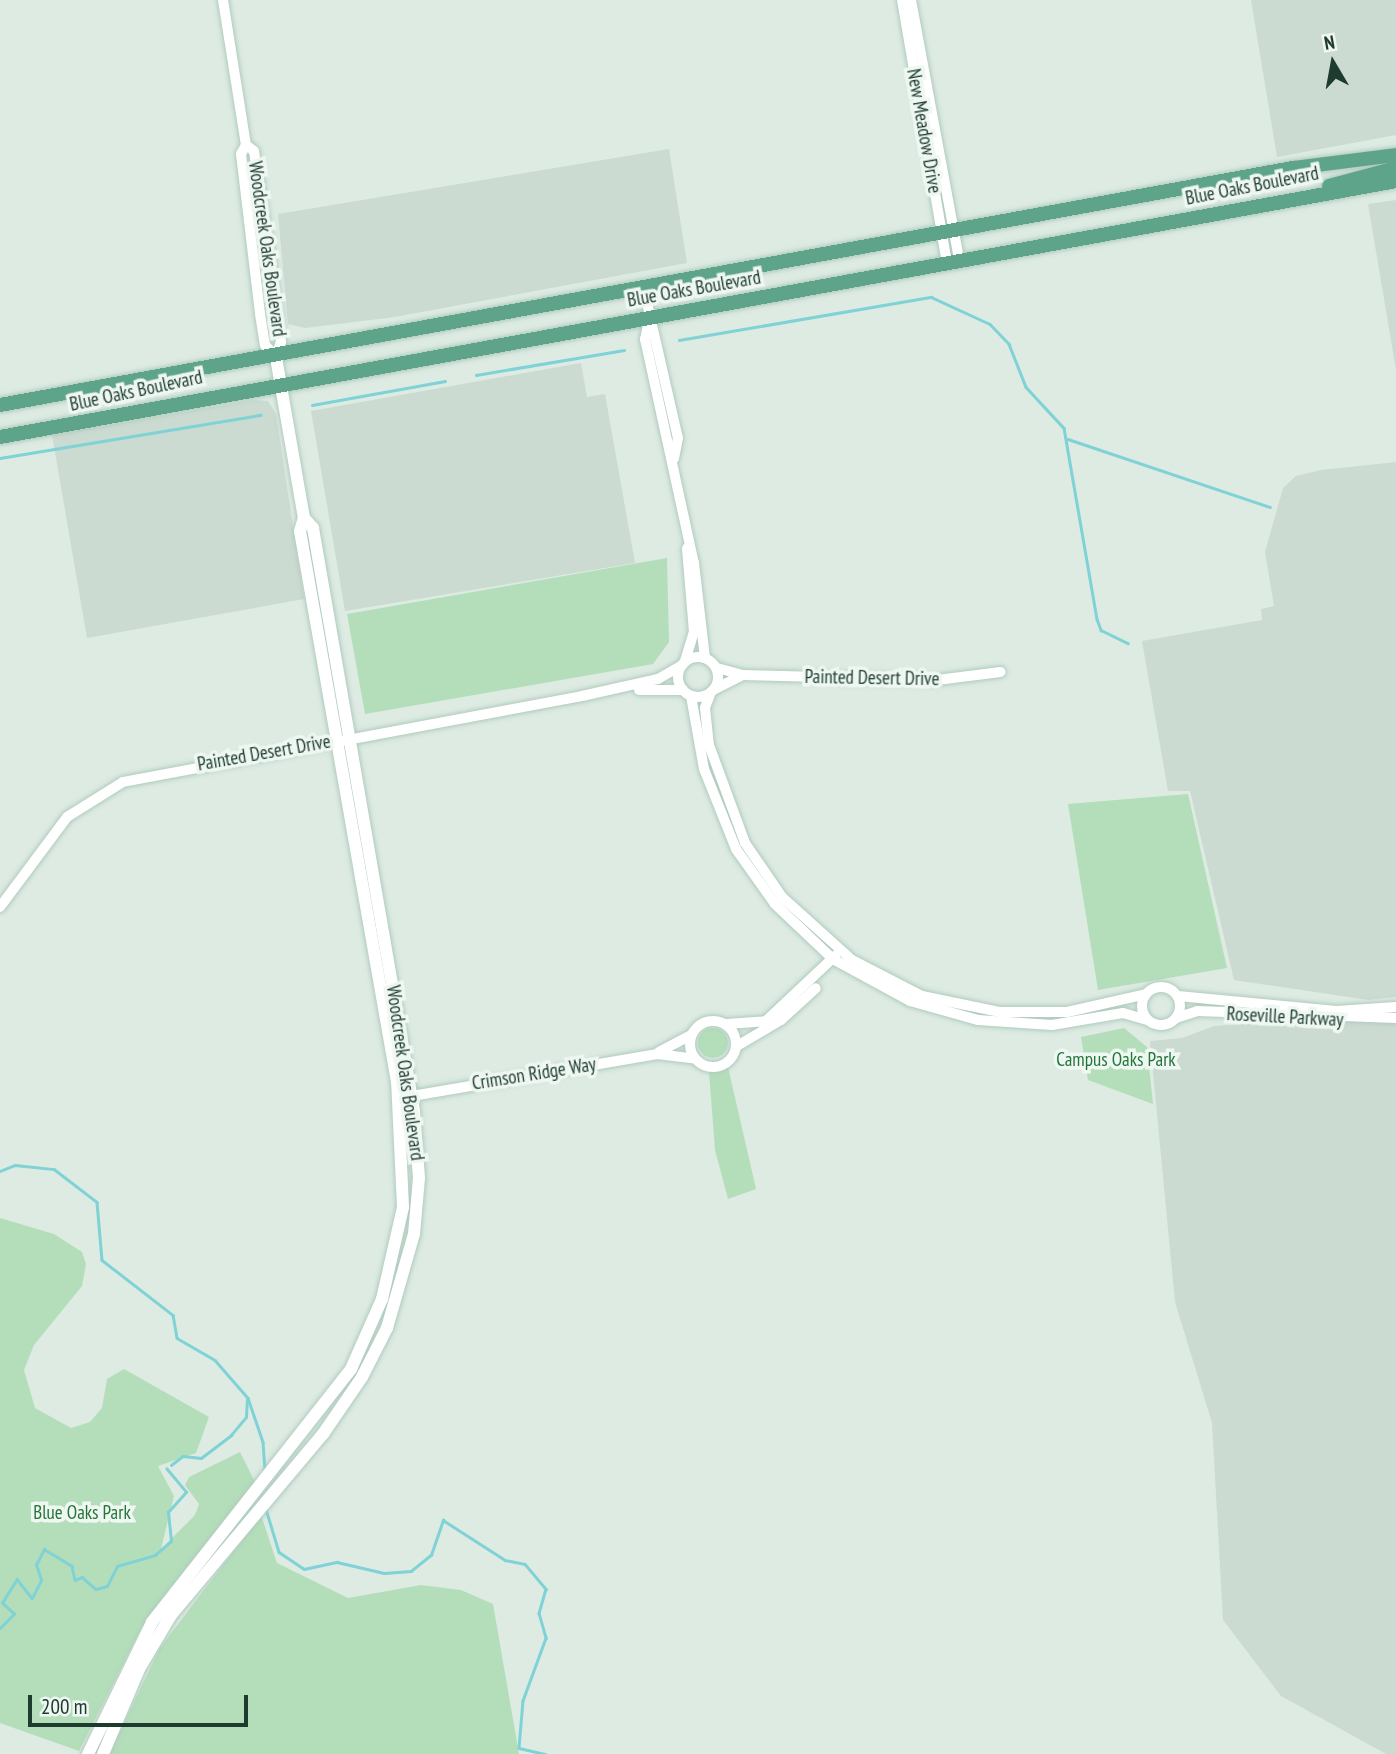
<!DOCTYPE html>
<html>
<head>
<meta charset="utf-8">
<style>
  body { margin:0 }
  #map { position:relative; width:1396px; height:1754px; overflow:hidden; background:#ddebe3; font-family:"PT Sans Narrow",sans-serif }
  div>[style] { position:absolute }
  .built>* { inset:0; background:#cbdbd2 }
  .green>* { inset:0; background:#b4deba }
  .round { border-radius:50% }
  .stream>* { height:2.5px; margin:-1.25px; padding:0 1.25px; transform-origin:1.25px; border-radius:1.25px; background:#7fd2d5 }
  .roads { filter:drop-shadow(0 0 2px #b0cbbe) drop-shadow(0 0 2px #b0cbbe) }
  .tertiary>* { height:10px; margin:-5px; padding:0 5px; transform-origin:5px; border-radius:5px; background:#fff }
  .tertiary>.ring { margin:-5px; padding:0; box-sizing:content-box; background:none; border:10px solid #fff; border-radius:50% }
  .secondary>* { height:12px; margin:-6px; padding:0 6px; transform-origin:6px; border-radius:6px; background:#fff }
  .primary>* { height:14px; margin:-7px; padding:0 7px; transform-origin:7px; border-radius:7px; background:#5ea48a }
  span { translate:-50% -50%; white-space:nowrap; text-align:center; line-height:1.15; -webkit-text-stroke:7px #eef7f1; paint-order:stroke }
  .street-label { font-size:19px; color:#1e3b30 }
  .park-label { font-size:19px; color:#25753a }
  .north { position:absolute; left:1298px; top:28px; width:70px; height:70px; -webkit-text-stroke:5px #eef7f1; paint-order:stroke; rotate:350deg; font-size:19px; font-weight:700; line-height:28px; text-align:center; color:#1e3b30 }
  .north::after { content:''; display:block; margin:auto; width:24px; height:32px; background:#1e3b30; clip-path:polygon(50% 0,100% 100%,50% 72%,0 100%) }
  .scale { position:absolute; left:28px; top:1695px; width:220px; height:32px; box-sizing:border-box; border:4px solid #1e3b30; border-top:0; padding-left:9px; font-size:21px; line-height:24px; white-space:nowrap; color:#1e3b30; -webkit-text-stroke:5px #eef7f1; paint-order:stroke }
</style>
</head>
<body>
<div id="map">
  <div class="built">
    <div style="clip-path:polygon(1251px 0,1396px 0,1396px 135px,1277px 157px)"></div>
    <div style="clip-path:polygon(669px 149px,687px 263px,395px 317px,305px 328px,288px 324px,278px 214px)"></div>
    <div style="clip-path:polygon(1396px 200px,1396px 370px,1368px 204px)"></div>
    <div style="clip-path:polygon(581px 363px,587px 397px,605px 394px,635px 563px,345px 611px,311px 411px)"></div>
    <div style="clip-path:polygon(254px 400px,268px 401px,276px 414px,304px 599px,87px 638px,52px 435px)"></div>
    <div style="clip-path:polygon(1396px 462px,1396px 997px,1368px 1000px,1234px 980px,1190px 791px,1168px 791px,1142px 641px,1262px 620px,1261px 609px,1274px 606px,1265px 552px,1283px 488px,1296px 476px,1321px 470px)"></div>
    <div style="clip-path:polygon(1396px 1014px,1396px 1754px,1386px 1754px,1281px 1696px,1223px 1620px,1212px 1423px,1175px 1302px,1150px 1041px,1182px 1038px,1214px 1026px)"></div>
  </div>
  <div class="green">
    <div style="clip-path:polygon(667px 558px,669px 642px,653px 664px,365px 714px,347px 614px)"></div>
    <div style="clip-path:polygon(1188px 794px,1227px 968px,1098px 990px,1068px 804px)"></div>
    <div style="clip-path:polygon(1124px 1028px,1147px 1047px,1153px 1104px,1088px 1080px,1081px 1037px)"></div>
    <div class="round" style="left:698px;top:1028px;width:30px;height:30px"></div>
    <div style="clip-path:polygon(728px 1067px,756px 1189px,728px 1199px,715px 1150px,709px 1072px)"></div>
    <div style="clip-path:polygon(0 1218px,54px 1234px,82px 1252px,86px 1264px,82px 1286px,34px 1345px,24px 1370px,35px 1408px,71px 1428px,90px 1422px,102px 1408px,107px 1379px,124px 1369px,209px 1417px,196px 1453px,158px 1466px,174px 1496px,161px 1549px,195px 1515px,199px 1504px,185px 1485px,189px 1477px,240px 1452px,255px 1482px,142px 1627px,79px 1751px,0 1723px)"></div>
    <div style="clip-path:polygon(261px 1515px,277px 1563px,348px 1598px,421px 1585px,461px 1590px,493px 1604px,519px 1754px,109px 1754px,160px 1648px)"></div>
  </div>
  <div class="stream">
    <div style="left:679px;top:340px;width:256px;rotate:-9.7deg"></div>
    <div style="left:931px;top:297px;width:65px;rotate:24.6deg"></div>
    <div style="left:990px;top:324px;width:28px;rotate:46deg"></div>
    <div style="left:1009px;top:344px;width:46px;rotate:68.4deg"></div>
    <div style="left:1026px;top:387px;width:56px;rotate:47.2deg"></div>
    <div style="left:1064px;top:428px;width:194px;rotate:80.2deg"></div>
    <div style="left:1097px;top:619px;width:12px;rotate:70deg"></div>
    <div style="left:1101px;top:630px;width:30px;rotate:26deg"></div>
    <div style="left:476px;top:375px;width:150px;rotate:-9.6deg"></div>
    <div style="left:312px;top:405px;width:135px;rotate:-10.2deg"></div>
    <div style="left:1068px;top:439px;width:213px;rotate:18.6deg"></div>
    <div style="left:0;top:458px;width:264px;rotate:-9.4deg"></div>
    <div style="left:0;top:1171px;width:16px;rotate:-22deg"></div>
    <div style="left:15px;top:1165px;width:39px;rotate:6deg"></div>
    <div style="left:54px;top:1169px;width:54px;rotate:37.5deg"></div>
    <div style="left:97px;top:1202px;width:58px;rotate:85.1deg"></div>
    <div style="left:102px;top:1260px;width:90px;rotate:37.8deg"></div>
    <div style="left:173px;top:1315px;width:23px;rotate:80deg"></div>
    <div style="left:177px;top:1338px;width:44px;rotate:30.1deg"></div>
    <div style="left:215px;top:1360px;width:50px;rotate:49deg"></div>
    <div style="left:248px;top:1398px;width:46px;rotate:71.2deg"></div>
    <div style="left:263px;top:1442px;width:29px;rotate:86deg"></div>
    <div style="left:171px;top:1465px;width:15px;rotate:-37deg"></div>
    <div style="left:183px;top:1456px;width:18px;rotate:6deg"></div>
    <div style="left:201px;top:1458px;width:38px;rotate:-37deg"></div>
    <div style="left:231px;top:1435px;width:23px;rotate:-50deg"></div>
    <div style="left:246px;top:1417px;width:17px;rotate:-87deg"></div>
    <div style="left:266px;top:1509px;width:45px;rotate:73.2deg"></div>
    <div style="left:279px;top:1552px;width:30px;rotate:34deg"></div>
    <div style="left:304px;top:1569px;width:34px;rotate:-12deg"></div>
    <div style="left:337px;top:1562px;width:48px;rotate:13.2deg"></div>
    <div style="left:384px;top:1573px;width:27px;rotate:-4deg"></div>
    <div style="left:411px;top:1571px;width:26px;rotate:-39deg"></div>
    <div style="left:431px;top:1555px;width:37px;rotate:-71deg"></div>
    <div style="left:443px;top:1520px;width:74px;rotate:32.8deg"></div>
    <div style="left:505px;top:1560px;width:20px;rotate:11deg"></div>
    <div style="left:525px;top:1564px;width:33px;rotate:50deg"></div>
    <div style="left:546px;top:1589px;width:25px;rotate:106deg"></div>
    <div style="left:539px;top:1613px;width:26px;rotate:74deg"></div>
    <div style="left:546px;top:1638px;width:67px;rotate:110.1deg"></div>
    <div style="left:523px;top:1701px;width:47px;rotate:94.9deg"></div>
    <div style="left:519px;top:1748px;width:27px;rotate:13deg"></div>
    <div style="left:0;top:1628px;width:20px;rotate:-45deg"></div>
    <div style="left:14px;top:1614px;width:16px;rotate:-137deg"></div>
    <div style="left:2px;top:1603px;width:28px;rotate:-58deg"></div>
    <div style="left:17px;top:1579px;width:24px;rotate:52deg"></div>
    <div style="left:32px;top:1598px;width:20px;rotate:-63deg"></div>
    <div style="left:41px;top:1580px;width:16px;rotate:-108deg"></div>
    <div style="left:36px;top:1565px;width:18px;rotate:-63deg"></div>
    <div style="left:44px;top:1549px;width:33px;rotate:31deg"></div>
    <div style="left:72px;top:1566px;width:14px;rotate:78deg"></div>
    <div style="left:75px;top:1580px;width:8px;rotate:-23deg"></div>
    <div style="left:82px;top:1577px;width:18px;rotate:41deg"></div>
    <div style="left:96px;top:1589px;width:11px;rotate:-15deg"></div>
    <div style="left:107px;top:1586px;width:22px;rotate:-63deg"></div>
    <div style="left:117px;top:1566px;width:40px;rotate:-16deg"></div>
    <div style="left:155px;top:1555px;width:21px;rotate:-41deg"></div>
    <div style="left:171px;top:1541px;width:29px;rotate:-96deg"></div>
    <div style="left:168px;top:1512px;width:27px;rotate:-48deg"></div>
    <div style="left:186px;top:1492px;width:30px;rotate:-130deg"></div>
  </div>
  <div class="roads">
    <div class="tertiary">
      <div style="left:223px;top:0;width:147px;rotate:81deg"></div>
      <div style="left:246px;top:145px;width:10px;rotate:119deg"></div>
      <div style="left:241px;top:154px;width:161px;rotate:83.2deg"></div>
      <div style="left:260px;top:314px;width:31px;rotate:81deg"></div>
      <div style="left:265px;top:345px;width:16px;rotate:47deg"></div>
      <div style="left:276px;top:357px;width:16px;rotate:-72deg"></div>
      <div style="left:281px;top:342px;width:86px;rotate:-97.4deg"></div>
      <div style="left:270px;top:257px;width:107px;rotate:-98.6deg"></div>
      <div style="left:254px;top:151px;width:10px;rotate:-143deg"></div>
      <div style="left:902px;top:0;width:266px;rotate:80.3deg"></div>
      <div style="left:911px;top:0;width:264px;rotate:79.5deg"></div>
      <div style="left:644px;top:290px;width:152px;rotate:77.1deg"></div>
      <div style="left:678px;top:438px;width:21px;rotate:101deg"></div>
      <div style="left:650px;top:316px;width:24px;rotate:102deg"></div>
      <div style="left:645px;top:339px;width:229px;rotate:77.7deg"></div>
      <div style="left:694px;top:563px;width:96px;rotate:83.4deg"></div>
      <div class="ring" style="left:678px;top:657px;width:30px;height:30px"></div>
      <div style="left:685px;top:661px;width:30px;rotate:-73deg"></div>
      <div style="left:694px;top:632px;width:84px;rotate:-94.8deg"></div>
      <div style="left:717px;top:668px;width:27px;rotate:15deg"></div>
      <div style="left:743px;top:675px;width:194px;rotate:1.5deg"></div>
      <div style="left:937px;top:680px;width:64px;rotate:-7.2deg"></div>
      <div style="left:715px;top:689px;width:31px;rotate:-27deg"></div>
      <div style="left:639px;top:690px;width:44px"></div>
      <div style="left:711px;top:692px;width:17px;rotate:111deg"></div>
      <div style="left:705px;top:708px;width:37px;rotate:84deg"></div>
      <div style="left:709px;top:745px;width:104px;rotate:69.8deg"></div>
      <div style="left:745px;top:843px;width:65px;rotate:55.6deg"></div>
      <div style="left:782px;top:897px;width:94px;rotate:42deg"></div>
      <div style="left:852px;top:960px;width:79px;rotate:27.2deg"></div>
      <div style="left:922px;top:996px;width:80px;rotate:11.6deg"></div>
      <div style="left:1000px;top:1012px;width:67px"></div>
      <div style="left:1067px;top:1012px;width:81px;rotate:-12.8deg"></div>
      <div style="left:691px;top:696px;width:74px;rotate:79.9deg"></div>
      <div style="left:704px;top:769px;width:86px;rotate:68.2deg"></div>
      <div style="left:736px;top:849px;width:67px;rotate:54.7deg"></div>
      <div style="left:775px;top:904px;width:80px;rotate:43.5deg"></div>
      <div style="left:833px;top:959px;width:88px;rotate:28.6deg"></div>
      <div style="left:910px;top:1001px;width:71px;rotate:15.6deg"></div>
      <div style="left:978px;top:1020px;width:74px;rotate:3.9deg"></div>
      <div style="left:1052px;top:1025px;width:72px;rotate:-9.6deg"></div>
      <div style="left:1123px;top:1013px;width:25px;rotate:16deg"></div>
      <div style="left:0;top:907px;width:112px;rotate:-53.3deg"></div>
      <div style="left:67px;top:817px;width:66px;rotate:-32deg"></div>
      <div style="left:123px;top:782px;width:467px;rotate:-10.6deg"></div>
      <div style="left:582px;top:696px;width:78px;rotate:-12.6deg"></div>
      <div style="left:658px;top:679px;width:28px;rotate:-30deg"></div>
      <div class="ring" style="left:1142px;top:987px;width:28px;height:28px"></div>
      <div style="left:1178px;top:996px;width:159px;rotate:5.4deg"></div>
      <div style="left:1336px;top:1011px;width:60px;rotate:-3.8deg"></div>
      <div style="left:1176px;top:1018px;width:22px;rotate:-18deg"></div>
      <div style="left:1197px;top:1011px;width:199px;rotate:2deg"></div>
      <div class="ring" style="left:690px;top:1021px;width:36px;height:36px"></div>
      <div style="left:727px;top:1024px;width:39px;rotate:-4deg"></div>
      <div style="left:766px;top:1021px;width:95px;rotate:-43.3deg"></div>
      <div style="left:737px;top:1046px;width:51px;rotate:-30.6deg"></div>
      <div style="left:781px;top:1020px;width:47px;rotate:-42.4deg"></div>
      <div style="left:659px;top:1052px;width:36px;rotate:-28deg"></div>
      <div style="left:412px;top:1096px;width:249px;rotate:-9.7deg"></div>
      <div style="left:657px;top:1054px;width:38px;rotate:7deg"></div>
    </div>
    <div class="secondary">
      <div style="left:88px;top:1754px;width:147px;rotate:-64.1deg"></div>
      <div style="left:152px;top:1622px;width:322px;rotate:-51.8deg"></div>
      <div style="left:351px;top:1369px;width:77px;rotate:-66.1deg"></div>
      <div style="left:382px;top:1299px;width:94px;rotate:-77.1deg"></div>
      <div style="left:403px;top:1207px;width:125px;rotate:-92.7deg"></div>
      <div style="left:397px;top:1082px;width:559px;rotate:-99.98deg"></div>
      <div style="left:300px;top:531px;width:14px;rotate:-73deg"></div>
      <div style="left:304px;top:518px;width:163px;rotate:-99.9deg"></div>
      <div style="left:103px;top:1754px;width:92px;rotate:-67deg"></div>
      <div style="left:139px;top:1669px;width:63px;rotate:-59.3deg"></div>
      <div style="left:171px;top:1615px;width:236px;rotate:-50deg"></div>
      <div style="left:323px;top:1434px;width:69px;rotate:-55.6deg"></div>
      <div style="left:362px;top:1377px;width:55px;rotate:-63deg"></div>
      <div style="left:387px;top:1328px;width:98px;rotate:-74deg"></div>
      <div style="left:414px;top:1234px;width:56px;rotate:-84.9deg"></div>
      <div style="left:419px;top:1178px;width:67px;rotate:-94.3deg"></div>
      <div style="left:414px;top:1111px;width:592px;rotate:-99.83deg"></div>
      <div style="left:313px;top:528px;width:13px;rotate:-132deg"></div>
    </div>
    <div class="primary">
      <div style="left:1329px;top:186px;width:69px;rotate:-15deg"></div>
      <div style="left:0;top:405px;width:1315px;rotate:-10.39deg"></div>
      <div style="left:1293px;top:168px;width:104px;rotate:-7.2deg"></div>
      <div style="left:0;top:437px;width:1419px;rotate:-10.39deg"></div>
    </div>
  </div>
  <div class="street-label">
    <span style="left:924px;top:131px;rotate:80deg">New Meadow Drive</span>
    <span style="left:1252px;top:186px;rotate:-11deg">Blue Oaks Boulevard</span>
    <span style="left:267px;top:249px;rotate:82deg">Woodcreek Oaks Boulevard</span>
    <span style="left:694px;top:289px;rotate:-10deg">Blue Oaks Boulevard</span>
    <span style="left:136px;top:391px;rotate:-12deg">Blue Oaks Boulevard</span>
    <span style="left:872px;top:678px;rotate:1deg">Painted Desert Drive</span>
    <span style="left:264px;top:753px;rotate:-10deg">Painted Desert Drive</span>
    <span style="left:1285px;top:1017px;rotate:3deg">Roseville Parkway</span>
    <span style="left:405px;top:1073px;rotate:82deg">Woodcreek Oaks Boulevard</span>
    <span style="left:534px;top:1074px;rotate:-9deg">Crimson Ridge Way</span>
  </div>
  <div class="park-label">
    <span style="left:1116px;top:1060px">Campus Oaks Park</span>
    <span style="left:82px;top:1513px">Blue Oaks Park</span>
  </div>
  <div class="north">N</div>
  <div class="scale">200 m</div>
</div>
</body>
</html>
